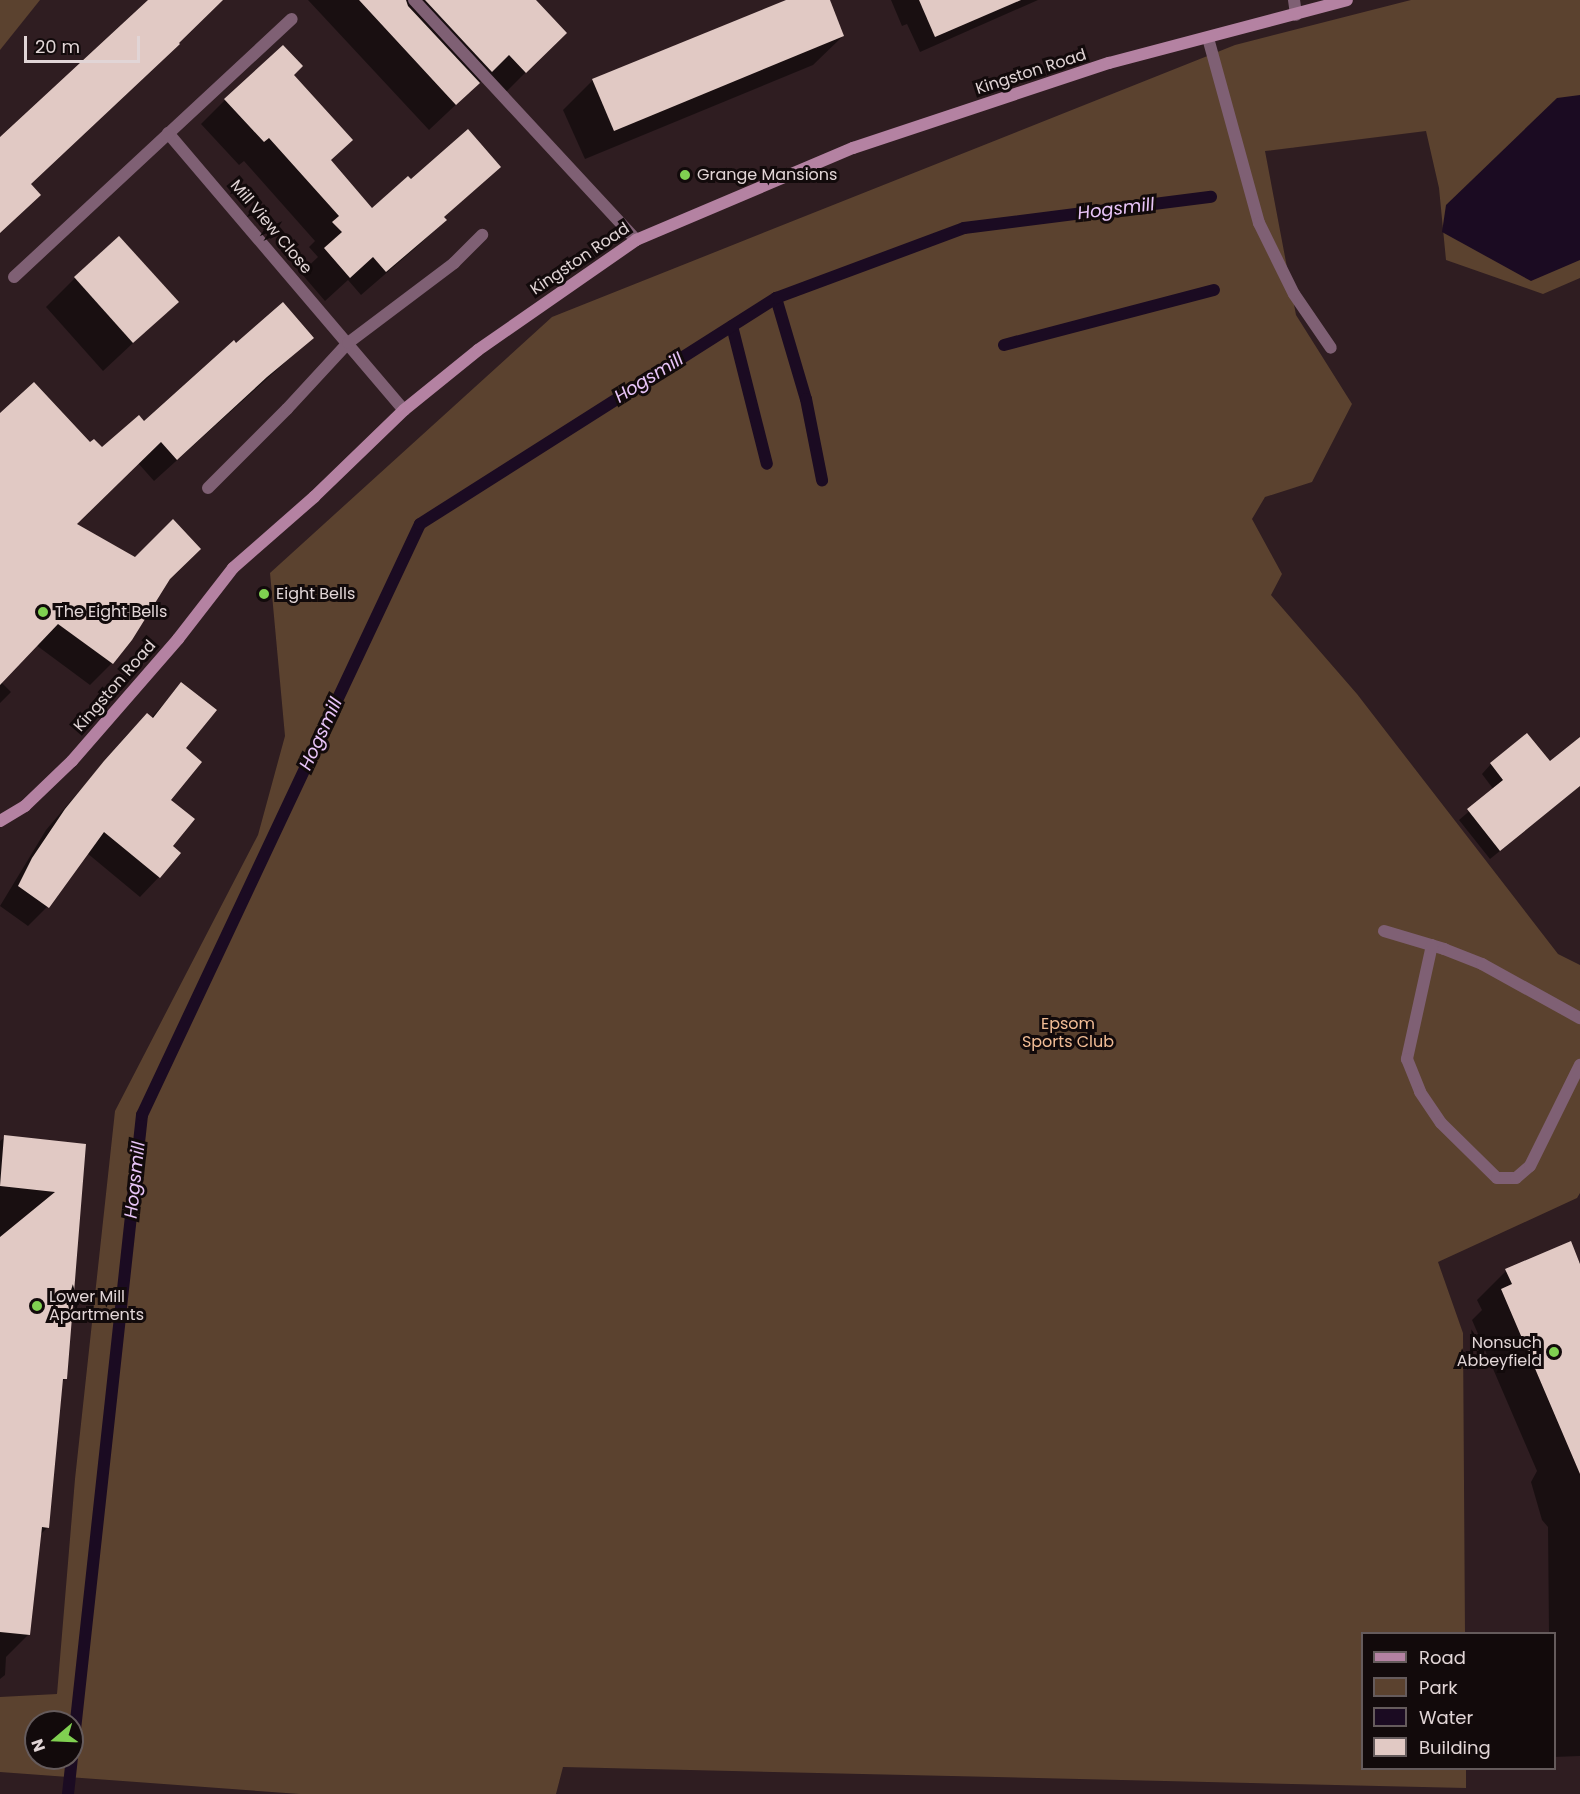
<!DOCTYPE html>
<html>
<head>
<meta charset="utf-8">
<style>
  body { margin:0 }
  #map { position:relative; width:1580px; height:1794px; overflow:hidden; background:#2f1d21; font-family:Poppins,sans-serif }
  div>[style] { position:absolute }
  .green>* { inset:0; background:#5b422f }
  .water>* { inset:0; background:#1b0b22 }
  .shadow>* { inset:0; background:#0007 }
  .stream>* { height:12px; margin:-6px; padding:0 6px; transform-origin:6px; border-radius:6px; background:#1b0b22 }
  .building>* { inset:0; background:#e1c9c4 }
  .lane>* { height:12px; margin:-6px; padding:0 6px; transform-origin:6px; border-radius:6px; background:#7f6074 }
  .street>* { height:12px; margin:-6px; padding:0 6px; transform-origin:6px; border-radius:6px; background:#7f6074 }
  .secondary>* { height:12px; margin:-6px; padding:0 6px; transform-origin:6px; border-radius:6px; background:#b482a2 }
  .dots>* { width:16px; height:16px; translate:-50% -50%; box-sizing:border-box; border:3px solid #120a0b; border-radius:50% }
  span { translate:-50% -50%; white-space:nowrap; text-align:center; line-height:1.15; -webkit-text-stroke:6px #120a0b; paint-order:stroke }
  .street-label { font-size:16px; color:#e1d5d6 }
  .poi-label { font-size:16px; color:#e1d5d6 }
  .left { translate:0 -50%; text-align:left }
  .right { translate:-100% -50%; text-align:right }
  .park-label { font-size:16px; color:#f1bc95 }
  .water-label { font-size:18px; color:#e9c5f9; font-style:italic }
  .legend { position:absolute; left:1361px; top:1632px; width:195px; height:138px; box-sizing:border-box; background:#120a0b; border:2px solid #655b5c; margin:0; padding:8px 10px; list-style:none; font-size:18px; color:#e1d5d6 }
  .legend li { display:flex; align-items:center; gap:12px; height:30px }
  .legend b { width:30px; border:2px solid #655b5c }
  .north { position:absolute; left:24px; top:1710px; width:60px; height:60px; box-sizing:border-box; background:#120a0b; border:2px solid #655b5c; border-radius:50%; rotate:251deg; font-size:16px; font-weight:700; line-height:24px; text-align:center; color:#e1d5d6 }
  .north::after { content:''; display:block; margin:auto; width:21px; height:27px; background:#80d051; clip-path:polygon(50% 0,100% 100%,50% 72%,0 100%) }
  .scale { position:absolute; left:24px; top:36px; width:116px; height:27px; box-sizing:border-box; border:3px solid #e1d5d6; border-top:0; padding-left:8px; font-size:18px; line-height:21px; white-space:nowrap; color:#e1d5d6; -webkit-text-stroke:4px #120a0b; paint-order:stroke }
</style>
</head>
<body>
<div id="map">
  <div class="green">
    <div style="clip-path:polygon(0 0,40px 0,0 50px)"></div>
    <div style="clip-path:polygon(evenodd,1411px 0,1580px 0,1580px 278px,1543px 294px,1446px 260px,1439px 188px,1426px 131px,1265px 151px,1296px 315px,1352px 404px,1312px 482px,1265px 497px,1252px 519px,1282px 574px,1271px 595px,1357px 694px,1558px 954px,1580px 965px,1580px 1193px,1577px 1198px,1438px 1262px,1463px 1333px,1465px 1633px,1362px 1634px,1362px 1768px,1466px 1769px,1466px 1788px,563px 1767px,556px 1794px,300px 1794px,0 1772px,0 1697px,57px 1694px,75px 1479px,115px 1111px,258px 835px,285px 736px,270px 573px,552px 317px,1235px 45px,1411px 0,36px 1722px,72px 1722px,72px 1758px,36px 1758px,36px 1722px)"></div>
  </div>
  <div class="water">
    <div style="clip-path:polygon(1580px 95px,1580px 260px,1531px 281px,1442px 232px,1446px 205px,1557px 98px)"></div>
  </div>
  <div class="shadow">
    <div style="clip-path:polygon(308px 0,534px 0,565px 33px,499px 99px,482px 80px,429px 130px)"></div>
    <div style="clip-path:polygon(790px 0,829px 0,843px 36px,813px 65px,585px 159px,563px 110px,593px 80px)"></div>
    <div style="clip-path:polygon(891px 0,1038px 0,920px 52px,907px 24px,902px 26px)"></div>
    <div style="clip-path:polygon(292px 75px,351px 140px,330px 161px,372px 210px,411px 181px,498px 167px,443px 218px,445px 220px,420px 244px,361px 295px,348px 280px,325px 301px,301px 273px,318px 257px,309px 247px,315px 241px,244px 161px,239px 165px,201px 124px,225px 100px)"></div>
    <div style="clip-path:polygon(75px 278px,177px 302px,103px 371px,46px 307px)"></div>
    <div style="clip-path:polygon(312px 338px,154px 481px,138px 463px,75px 524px,167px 580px,112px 663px,90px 685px,36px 645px,1px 682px,11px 692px,0 703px,0 414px,102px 449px,144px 423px,236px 345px)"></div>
    <div style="clip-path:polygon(182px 684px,169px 800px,171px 846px,159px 877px,140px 897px,87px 853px,47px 907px,28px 926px,0 906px,46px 830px,127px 735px,147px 715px,151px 718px)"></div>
    <div style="clip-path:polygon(1580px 738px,1580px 786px,1490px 859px,1459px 820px,1494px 790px,1482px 774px,1491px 764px,1550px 763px)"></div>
    <div style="clip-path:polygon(5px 1137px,85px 1145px,66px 1378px,62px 1382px,48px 1527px,40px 1535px,28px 1635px,6px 1657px,5px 1675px,0 1679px,0 1141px)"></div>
    <div style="clip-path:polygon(1580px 1262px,1580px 1756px,1554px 1757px,1554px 1634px,1549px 1634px,1548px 1527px,1542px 1520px,1531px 1482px,1537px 1471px,1472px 1320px,1482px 1310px,1477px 1300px,1506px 1271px)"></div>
  </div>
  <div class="stream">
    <div style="left:776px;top:298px;width:105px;rotate:73.5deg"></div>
    <div style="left:806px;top:399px;width:83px;rotate:78.8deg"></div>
    <div style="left:732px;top:326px;width:142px;rotate:75.8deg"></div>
    <div style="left:1004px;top:345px;width:217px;rotate:-14.7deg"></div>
    <div style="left:68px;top:1794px;width:683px;rotate:-83.78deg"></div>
    <div style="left:142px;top:1115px;width:653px;rotate:-64.81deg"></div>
    <div style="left:420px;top:524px;width:422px;rotate:-32.4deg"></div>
    <div style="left:776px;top:298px;width:201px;rotate:-20.4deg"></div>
    <div style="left:964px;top:228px;width:249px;rotate:-7.2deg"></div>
  </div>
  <div class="building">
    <div style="clip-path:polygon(148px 0,223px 0,179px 43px,180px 44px,31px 184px,41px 195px,0 233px,0 137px)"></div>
    <div style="clip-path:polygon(359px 0,406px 0,408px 6px,480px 83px,456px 105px)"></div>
    <div style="clip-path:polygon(425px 0,536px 0,567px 33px,526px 73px,509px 55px,492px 72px)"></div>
    <div style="clip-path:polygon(786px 0,830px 0,844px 36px,614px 131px,592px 79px)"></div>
    <div style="clip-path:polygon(919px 0,1021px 0,935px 37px)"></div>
    <div style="clip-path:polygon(283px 45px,303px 66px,294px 75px,353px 140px,331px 160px,372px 208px,408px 176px,411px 179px,468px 129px,501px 167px,444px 217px,447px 220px,386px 272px,373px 257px,350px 278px,324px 248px,342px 232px,332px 222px,339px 216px,269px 138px,264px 142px,224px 99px)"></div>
    <div style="clip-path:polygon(119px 236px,179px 302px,133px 343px,74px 277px)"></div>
    <div style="clip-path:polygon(283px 302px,314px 338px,267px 377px,177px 460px,161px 442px,77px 524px,135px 557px,173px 519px,201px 549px,170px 579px,132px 640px,113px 664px,58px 624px,0 685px,0 413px,34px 382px,90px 442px,94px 439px,102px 447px,139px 415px,144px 421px,234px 340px,236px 343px)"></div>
    <div style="clip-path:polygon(181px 682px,217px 710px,186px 748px,202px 762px,171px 800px,195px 819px,173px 846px,181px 853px,160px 878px,104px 832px,49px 908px,18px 886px,32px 858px,65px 809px,104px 761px,147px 713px,153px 718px)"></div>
    <div style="clip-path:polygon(1527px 733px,1550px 761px,1580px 737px,1580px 786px,1500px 851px,1467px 809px,1503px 780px,1490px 763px)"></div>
    <div style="clip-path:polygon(4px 1135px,86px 1144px,67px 1379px,63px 1379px,49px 1528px,42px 1527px,30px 1635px,0 1632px,0 1237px,55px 1192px,0 1186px)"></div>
    <div style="clip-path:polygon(1571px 1241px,1580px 1264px,1580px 1474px,1501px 1289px,1512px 1284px,1505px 1269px)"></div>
  </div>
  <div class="lane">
    <div style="left:1208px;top:38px;width:192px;rotate:74.6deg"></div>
    <div style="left:1259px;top:223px;width:79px;rotate:63.8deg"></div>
    <div style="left:1294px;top:294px;width:65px;rotate:55.6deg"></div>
    <div style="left:1384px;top:931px;width:63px;rotate:16.7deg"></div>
    <div style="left:1444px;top:949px;width:41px;rotate:21.5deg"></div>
    <div style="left:1482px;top:964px;width:112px;rotate:28.9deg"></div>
    <div style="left:1432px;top:945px;width:117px;rotate:102.4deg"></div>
    <div style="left:1407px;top:1059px;width:35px;rotate:68deg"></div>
    <div style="left:1420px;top:1092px;width:37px;rotate:56deg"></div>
    <div style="left:1441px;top:1123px;width:78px;rotate:44.5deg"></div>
    <div style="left:1497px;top:1178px;width:19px"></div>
    <div style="left:1516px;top:1178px;width:18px;rotate:-41deg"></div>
    <div style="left:1530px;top:1166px;width:113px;rotate:-63.7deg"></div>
  </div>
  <div class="street">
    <div style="left:414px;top:0;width:327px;rotate:47.2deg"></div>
    <div style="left:1294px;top:0;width:15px;rotate:82deg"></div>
    <div style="left:168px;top:133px;width:364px;rotate:49.6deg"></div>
    <div style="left:14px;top:277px;width:379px;rotate:-42.9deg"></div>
    <div style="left:208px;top:488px;width:112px;rotate:-45deg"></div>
    <div style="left:287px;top:409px;width:90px;rotate:-47.3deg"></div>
    <div style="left:348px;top:343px;width:133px;rotate:-37deg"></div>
    <div style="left:454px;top:263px;width:40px;rotate:-45deg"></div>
  </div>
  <div class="secondary">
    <div style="left:0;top:821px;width:29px;rotate:-31deg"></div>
    <div style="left:25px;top:806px;width:65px;rotate:-43.8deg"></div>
    <div style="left:72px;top:761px;width:162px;rotate:-49deg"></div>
    <div style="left:178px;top:639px;width:90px;rotate:-52.2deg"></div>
    <div style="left:233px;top:568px;width:108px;rotate:-41.2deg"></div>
    <div style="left:314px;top:497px;width:125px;rotate:-44deg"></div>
    <div style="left:404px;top:410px;width:95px;rotate:-39deg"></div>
    <div style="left:478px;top:350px;width:193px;rotate:-34.8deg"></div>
    <div style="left:636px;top:240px;width:236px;rotate:-23deg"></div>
    <div style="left:853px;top:148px;width:270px;rotate:-18.4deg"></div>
    <div style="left:1109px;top:63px;width:246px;rotate:-14.8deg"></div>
  </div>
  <div class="dots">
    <div style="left:685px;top:175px;background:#80d051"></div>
    <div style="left:264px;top:594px;background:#80d051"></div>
    <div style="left:43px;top:612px;background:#80d051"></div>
    <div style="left:37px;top:1306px;background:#80d051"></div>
    <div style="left:1554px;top:1352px;background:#80d051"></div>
  </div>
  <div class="street-label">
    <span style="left:1031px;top:72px;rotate:-18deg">Kingston Road</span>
    <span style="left:271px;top:227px;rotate:50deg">Mill View Close</span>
    <span style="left:580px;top:259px;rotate:-34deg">Kingston Road</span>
    <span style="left:115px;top:686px;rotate:-49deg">Kingston Road</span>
  </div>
  <div class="poi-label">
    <span class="left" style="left:697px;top:175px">Grange Mansions</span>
    <span class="left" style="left:276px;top:594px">Eight Bells</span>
    <span class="left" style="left:55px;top:612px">The Eight Bells</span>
    <span class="left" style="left:49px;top:1306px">Lower Mill<br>Apartments</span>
    <span class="right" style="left:1542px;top:1352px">Nonsuch<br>Abbeyfield</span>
  </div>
  <div class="park-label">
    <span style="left:1068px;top:1033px">Epsom<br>Sports Club</span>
  </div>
  <div class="water-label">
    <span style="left:1116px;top:209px;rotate:-7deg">Hogsmill</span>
    <span style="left:649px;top:378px;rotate:-32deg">Hogsmill</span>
    <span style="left:321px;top:734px;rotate:-65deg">Hogsmill</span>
    <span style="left:135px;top:1180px;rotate:-84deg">Hogsmill</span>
  </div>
  <ul class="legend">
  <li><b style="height:8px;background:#b482a2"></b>Road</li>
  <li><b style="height:16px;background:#5b422f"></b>Park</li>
  <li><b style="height:16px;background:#1b0b22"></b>Water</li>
  <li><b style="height:16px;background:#e1c9c4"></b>Building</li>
  </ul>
  <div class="north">N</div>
  <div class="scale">20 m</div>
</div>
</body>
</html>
